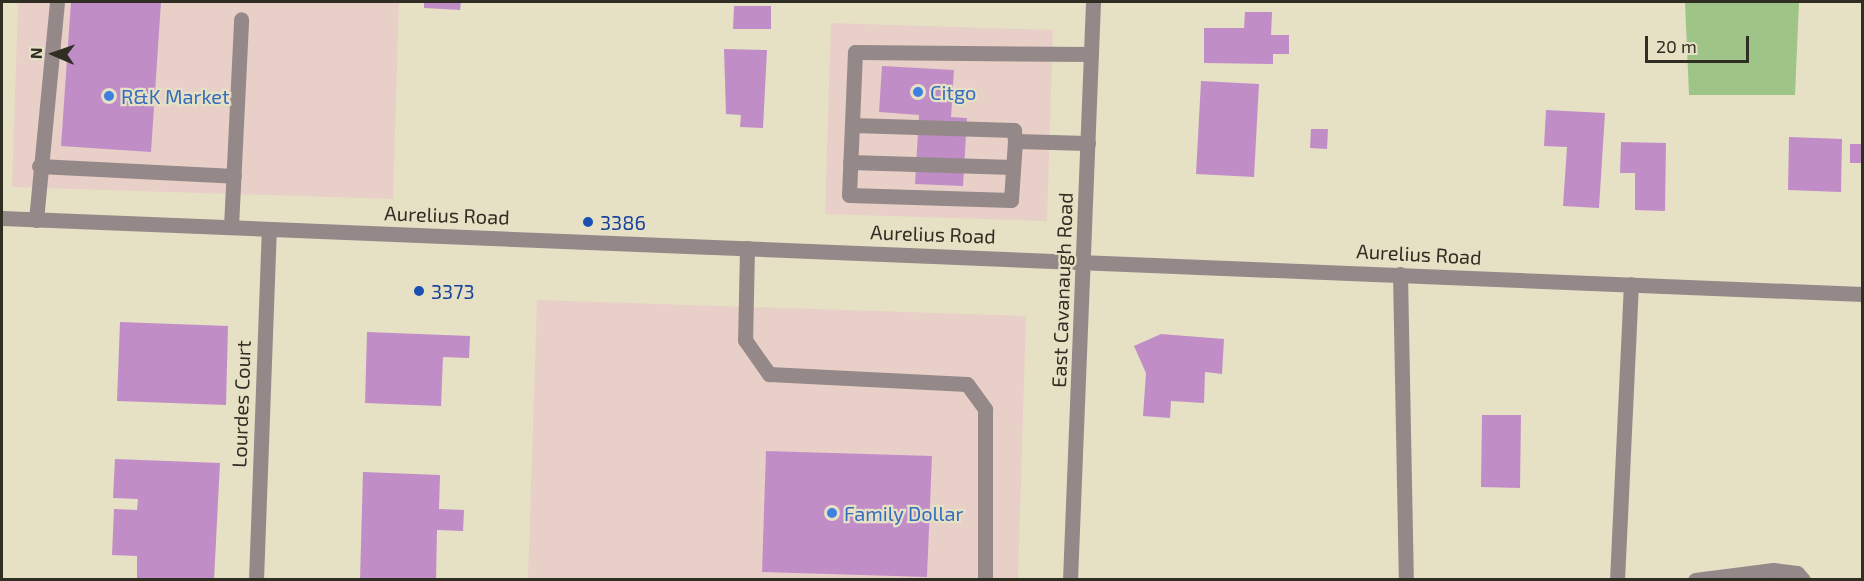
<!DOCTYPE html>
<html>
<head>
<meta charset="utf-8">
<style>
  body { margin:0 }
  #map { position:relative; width:1864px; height:581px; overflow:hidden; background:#e6e0c5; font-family:"Exo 2",sans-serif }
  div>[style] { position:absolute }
  .commercial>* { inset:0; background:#e8cfc7 }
  .green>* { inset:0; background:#9fc487 }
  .building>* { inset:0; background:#c18dc7 }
  .minor>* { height:15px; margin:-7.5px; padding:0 7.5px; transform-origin:7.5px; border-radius:7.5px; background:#958888 }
  .dots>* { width:16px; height:16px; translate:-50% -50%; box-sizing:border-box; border:3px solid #e6e0c5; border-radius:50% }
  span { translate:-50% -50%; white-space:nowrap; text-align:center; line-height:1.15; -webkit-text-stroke:4.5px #e6e0c5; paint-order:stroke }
  .shop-label { font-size:20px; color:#366cbe }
  .left { translate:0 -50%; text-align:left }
  .street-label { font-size:20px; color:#302e23 }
  .transit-label { font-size:20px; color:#164399 }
  .frame { position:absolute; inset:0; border:3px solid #302e23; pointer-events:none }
  .north { position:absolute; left:24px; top:24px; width:60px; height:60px; -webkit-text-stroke:4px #e6e0c5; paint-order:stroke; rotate:272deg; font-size:16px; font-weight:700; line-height:24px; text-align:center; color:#302e23 }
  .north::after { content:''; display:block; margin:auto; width:21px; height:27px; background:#302e23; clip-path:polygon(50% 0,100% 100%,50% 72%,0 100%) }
  .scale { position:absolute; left:1645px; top:36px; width:104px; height:27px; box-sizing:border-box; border:3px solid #302e23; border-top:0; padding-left:8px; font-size:18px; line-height:21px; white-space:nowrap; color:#302e23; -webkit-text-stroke:4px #e6e0c5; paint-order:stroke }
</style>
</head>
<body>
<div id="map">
  <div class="commercial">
    <div style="clip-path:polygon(18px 2px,399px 2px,393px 199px,12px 187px)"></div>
    <div style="clip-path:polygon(831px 23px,1053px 30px,1047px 221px,825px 214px)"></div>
    <div style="clip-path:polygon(537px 300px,1026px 316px,1018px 579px,528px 580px)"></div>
  </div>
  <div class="green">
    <div style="clip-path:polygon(1685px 2px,1799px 2px,1795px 95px,1689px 95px)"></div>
  </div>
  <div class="building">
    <div style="clip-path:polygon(71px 2px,161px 2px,151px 152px,61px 146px)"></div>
    <div style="clip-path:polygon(424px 2px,461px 2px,460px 10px,424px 8px)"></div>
    <div style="clip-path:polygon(734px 6px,771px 6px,771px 29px,733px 29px)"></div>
    <div style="clip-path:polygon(1245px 12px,1272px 12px,1271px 35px,1289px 35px,1289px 54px,1273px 54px,1273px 64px,1204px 63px,1204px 28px,1244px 28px)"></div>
    <div style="clip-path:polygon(724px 49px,767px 50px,763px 128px,740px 127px,741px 115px,726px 114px)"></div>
    <div style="clip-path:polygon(882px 66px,954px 70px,951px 117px,967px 118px,963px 186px,915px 184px,919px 115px,879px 112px)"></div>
    <div style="clip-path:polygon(1201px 81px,1259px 84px,1254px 177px,1196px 174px)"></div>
    <div style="clip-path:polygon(1546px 110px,1605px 113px,1599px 208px,1563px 206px,1567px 147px,1544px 146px)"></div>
    <div style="clip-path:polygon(1311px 129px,1328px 129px,1327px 149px,1310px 148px)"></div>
    <div style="clip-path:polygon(1789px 137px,1842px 139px,1841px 192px,1788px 190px)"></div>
    <div style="clip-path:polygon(1621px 142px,1666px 143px,1665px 211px,1635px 210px,1635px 173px,1620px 173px)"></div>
    <div style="clip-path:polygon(1850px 144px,1862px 144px,1862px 163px,1850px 163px)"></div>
    <div style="clip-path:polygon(120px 322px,228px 326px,226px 405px,117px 401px)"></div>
    <div style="clip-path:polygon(367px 332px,470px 336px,469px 358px,443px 357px,441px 406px,365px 403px)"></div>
    <div style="clip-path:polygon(1161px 334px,1224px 339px,1222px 374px,1205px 372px,1204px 403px,1171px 401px,1170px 418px,1143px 416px,1146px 373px,1134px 346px)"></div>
    <div style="clip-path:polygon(1482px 415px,1521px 415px,1520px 488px,1481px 487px)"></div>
    <div style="clip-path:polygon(766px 451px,932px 456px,927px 577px,762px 572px)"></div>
    <div style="clip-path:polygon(115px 459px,220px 463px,214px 580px,137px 580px,137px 556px,112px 555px,114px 509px,137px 510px,138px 499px,113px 498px)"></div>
    <div style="clip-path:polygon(363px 472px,440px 475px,439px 509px,464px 510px,463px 531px,437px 530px,436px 580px,360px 580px)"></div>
  </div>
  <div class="minor">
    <div style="left:852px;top:125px;width:162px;rotate:1.8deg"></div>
    <div style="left:1014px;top:130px;width:11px;rotate:85deg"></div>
    <div style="left:1088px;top:143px;width:73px;rotate:-178.4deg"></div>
    <div style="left:1015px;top:141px;width:59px;rotate:93.9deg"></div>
    <div style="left:1011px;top:200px;width:162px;rotate:-178.2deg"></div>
    <div style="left:849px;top:195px;width:143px;rotate:-87.6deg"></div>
    <div style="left:855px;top:52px;width:236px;rotate:0.5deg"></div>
    <div style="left:850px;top:162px;width:163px;rotate:1.8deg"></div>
    <div style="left:39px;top:166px;width:195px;rotate:2.9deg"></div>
    <div style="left:2px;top:218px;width:1862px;rotate:2.34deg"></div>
    <div style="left:36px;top:220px;width:219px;rotate:-84.5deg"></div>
    <div style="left:231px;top:227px;width:208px;rotate:-87.2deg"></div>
    <div style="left:747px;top:248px;width:92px;rotate:91.2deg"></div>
    <div style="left:745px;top:340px;width:42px;rotate:54.8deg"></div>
    <div style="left:769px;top:374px;width:198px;rotate:2.9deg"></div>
    <div style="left:967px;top:384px;width:31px;rotate:54deg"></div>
    <div style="left:985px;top:409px;width:171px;rotate:90deg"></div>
    <div style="left:1400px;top:274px;width:306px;rotate:88.9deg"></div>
    <div style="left:256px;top:580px;width:351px;rotate:-87.9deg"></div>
    <div style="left:1070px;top:580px;width:578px;rotate:-87.72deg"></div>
    <div style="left:1617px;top:580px;width:296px;rotate:-87.3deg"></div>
    <div style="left:1695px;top:580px;width:79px;rotate:-7.3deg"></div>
    <div style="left:1773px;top:570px;width:24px;rotate:7deg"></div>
    <div style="left:1797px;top:573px;width:9px;rotate:49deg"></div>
  </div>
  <div class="dots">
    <div style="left:918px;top:92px;background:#3f7fe0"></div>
    <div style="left:109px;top:96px;background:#3f7fe0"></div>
    <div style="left:588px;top:222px;background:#1a4fb4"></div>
    <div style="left:419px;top:291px;background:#1a4fb4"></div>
    <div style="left:832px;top:513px;background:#3f7fe0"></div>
  </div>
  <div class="shop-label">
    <span class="left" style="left:930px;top:92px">Citgo</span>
    <span class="left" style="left:121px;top:96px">R&amp;K Market</span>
    <span class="left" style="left:844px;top:513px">Family Dollar</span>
  </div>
  <div class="street-label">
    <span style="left:447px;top:215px;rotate:2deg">Aurelius Road</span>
    <span style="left:933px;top:234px;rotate:2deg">Aurelius Road</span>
    <span style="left:1419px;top:254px;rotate:3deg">Aurelius Road</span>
    <span style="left:1062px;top:290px;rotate:-88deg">East Cavanaugh Road</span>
    <span style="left:241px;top:404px;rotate:-88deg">Lourdes Court</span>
  </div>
  <div class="transit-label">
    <span class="left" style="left:600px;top:222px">3386</span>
    <span class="left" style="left:431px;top:291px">3373</span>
  </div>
  <div class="frame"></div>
  <div class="north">N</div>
  <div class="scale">20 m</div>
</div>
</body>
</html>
